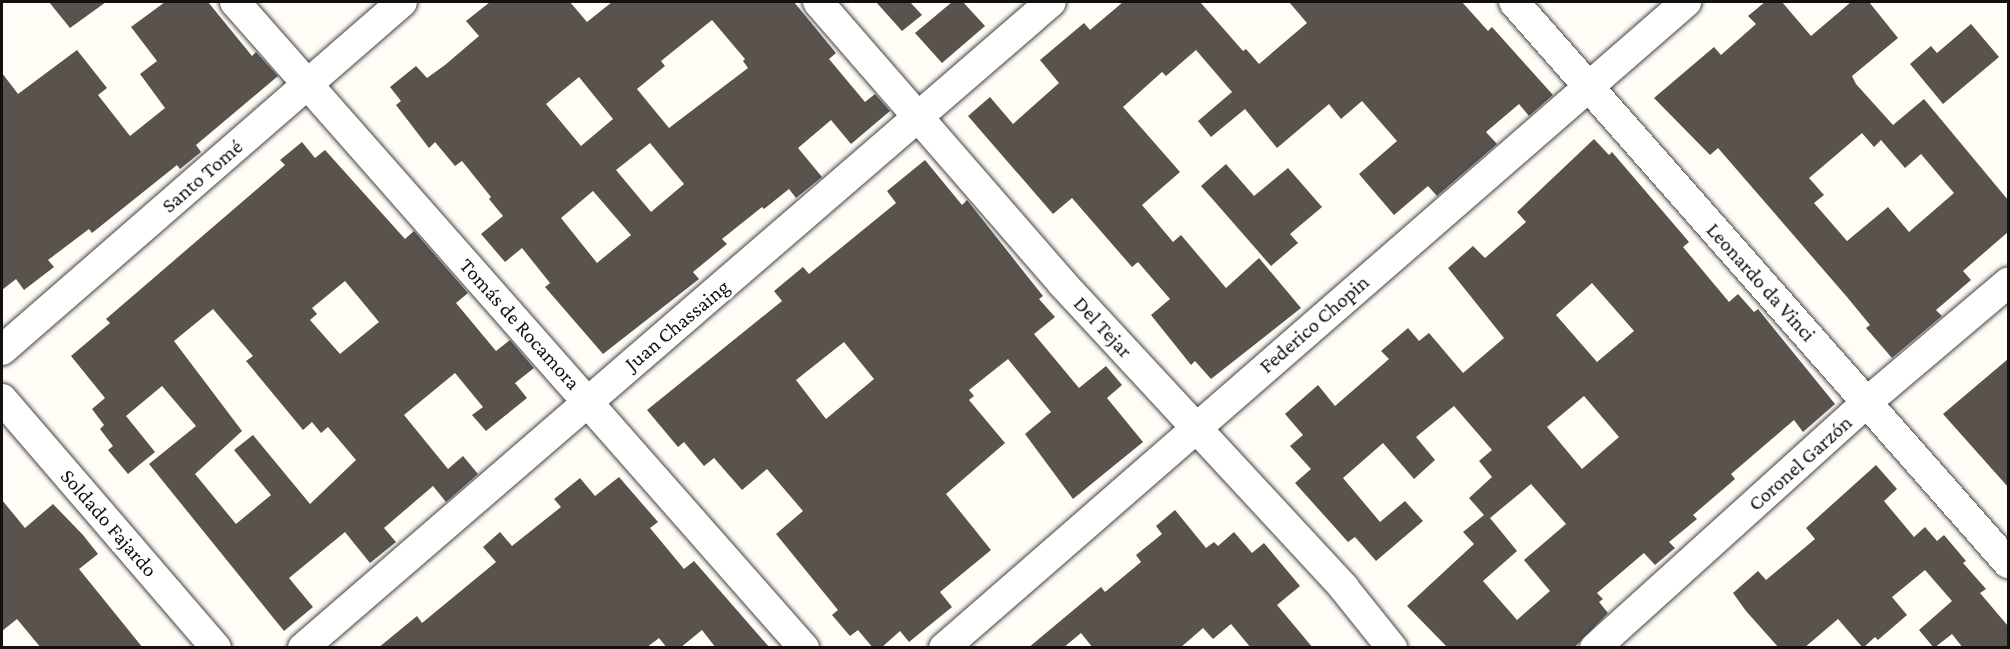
<!DOCTYPE html>
<html>
<head>
<meta charset="utf-8">
<style>
  body { margin:0 }
  #map { position:relative; width:2010px; height:649px; overflow:hidden; background:#fffdf5; font-family:"Crimson Pro",serif }
  div>[style] { position:absolute }
  .building>* { inset:0; background:#5a524d }
  .roads { filter:drop-shadow(0 0 2px #444) drop-shadow(0 0 2px #444) }
  .street>* { height:30px; margin:-15px; padding:0 15px; transform-origin:15px; border-radius:15px; background:#fff }
  span { translate:-50% -50%; white-space:nowrap; text-align:center; line-height:1.15; -webkit-text-stroke:6px #fff; paint-order:stroke }
  .street-label { font-size:21px; color:#111 }
  .frame { position:absolute; inset:0; border:3px solid #111; pointer-events:none }
</style>
</head>
<body>
<div id="map">
  <div class="building">
    <div style="clip-path:polygon(49px 2px,106px 2px,70px 28px)"></div>
    <div style="clip-path:polygon(165px 2px,208px 2px,252px 56px,256px 52px,278px 76px,196px 145px,201px 152px,180px 169px,177px 165px,92px 233px,89px 229px,48px 260px,54px 267px,24px 290px,16px 279px,2px 290px,2px 73px,18px 94px,77px 50px,107px 88px,98px 95px,130px 136px,165px 108px,140px 74px,157px 61px,131px 27px)"></div>
    <div style="clip-path:polygon(evenodd,490px 2px,570px 2px,587px 22px,612px 2px,794px 2px,836px 53px,829px 59px,865px 102px,875px 94px,890px 111px,851px 144px,831px 120px,798px 148px,822px 177px,796px 198px,789px 189px,764px 209px,762px 207px,722px 239px,727px 244px,693px 272px,699px 279px,603px 354px,545px 287px,550px 283px,522px 248px,505px 262px,481px 234px,503px 216px,489px 199px,491px 197px,462px 161px,455px 166px,435px 142px,429px 148px,396px 105px,401px 101px,390px 87px,416px 66px,427px 78px,445px 65px,479px 36px,466px 21px,490px 2px,712px 20px,745px 59px,743px 61px,748px 68px,669px 128px,637px 89px,665px 66px,661px 61px,712px 20px,490px 2px,579px 77px,613px 119px,581px 146px,546px 104px,579px 77px,490px 2px,650px 143px,684px 184px,651px 212px,616px 170px,650px 143px,490px 2px,593px 191px,631px 235px,597px 263px,561px 218px,593px 191px)"></div>
    <div style="clip-path:polygon(876px 2px,910px 2px,922px 15px,902px 31px)"></div>
    <div style="clip-path:polygon(952px 2px,963px 2px,985px 26px,942px 63px,915px 33px)"></div>
    <div style="clip-path:polygon(1123px 2px,1200px 2px,1243px 51px,1246px 49px,1259px 64px,1307px 23px,1289px 2px,1462px 2px,1488px 31px,1492px 27px,1553px 95px,1529px 116px,1519px 104px,1486px 132px,1497px 144px,1437px 196px,1428px 186px,1394px 215px,1359px 174px,1397px 141px,1362px 101px,1341px 119px,1329px 104px,1277px 148px,1245px 109px,1211px 137px,1198px 121px,1232px 92px,1196px 50px,1166px 76px,1162px 72px,1123px 107px,1180px 172px,1142px 205px,1173px 242px,1181px 235px,1226px 288px,1259px 258px,1301px 308px,1211px 379px,1195px 361px,1191px 365px,1151px 315px,1170px 299px,1138px 262px,1132px 267px,1072px 198px,1053px 214px,968px 116px,990px 97px,1013px 124px,1059px 83px,1040px 60px,1084px 23px,1090px 30px)"></div>
    <div style="clip-path:polygon(evenodd,1765px 2px,1782px 2px,1811px 36px,1851px 2px,1869px 2px,1898px 38px,1852px 76px,1856px 84px,1893px 125px,1924px 99px,2008px 200px,2008px 232px,1963px 271px,1971px 280px,1936px 310px,1942px 316px,1892px 358px,1866px 328px,1870px 325px,1847px 297px,1718px 148px,1710px 155px,1654px 98px,1714px 47px,1721px 55px,1756px 24px,1748px 16px,1765px 2px,1862px 133px,1874px 147px,1881px 140px,1905px 168px,1921px 154px,1954px 193px,1909px 232px,1888px 207px,1847px 241px,1814px 203px,1824px 195px,1809px 178px,1862px 133px)"></div>
    <div style="clip-path:polygon(1971px 24px,1999px 57px,1943px 104px,1910px 64px,1931px 46px,1937px 53px)"></div>
    <div style="clip-path:polygon(evenodd,1594px 139px,1609px 155px,1612px 152px,1689px 242px,1683px 247px,1729px 302px,1738px 294px,1754px 312px,1758px 309px,1835px 404px,1803px 432px,1794px 420px,1731px 474px,1735px 479px,1693px 515px,1697px 519px,1669px 542px,1675px 548px,1655px 565px,1644px 553px,1597px 593px,1603px 599px,1599px 602px,1608px 613px,1574px 648px,1448px 648px,1407px 606px,1474px 544px,1463px 532px,1484px 515px,1469px 498px,1492px 477px,1479px 461px,1492px 450px,1454px 406px,1416px 437px,1435px 460px,1414px 479px,1383px 443px,1343px 478px,1380px 522px,1405px 501px,1423px 521px,1376px 561px,1355px 537px,1348px 542px,1295px 483px,1311px 469px,1290px 446px,1303px 435px,1285px 414px,1318px 385px,1335px 406px,1389px 359px,1381px 351px,1408px 328px,1419px 341px,1429px 333px,1463px 373px,1504px 338px,1448px 268px,1473px 246px,1485px 258px,1526px 222px,1517px 212px,1594px 139px,1592px 283px,1634px 331px,1597px 362px,1556px 315px,1592px 283px,1594px 139px,1584px 396px,1619px 437px,1582px 469px,1547px 427px,1584px 396px,1594px 139px,1531px 484px,1566px 524px,1524px 560px,1550px 591px,1517px 620px,1483px 581px,1517px 551px,1490px 518px,1531px 484px)"></div>
    <div style="clip-path:polygon(evenodd,302px 142px,315px 158px,325px 150px,405px 239px,414px 231px,468px 293px,456px 303px,496px 351px,510px 340px,534px 368px,515px 383px,527px 398px,486px 431px,472px 415px,483px 407px,455px 373px,404px 415px,448px 469px,463px 456px,478px 474px,446px 502px,433px 486px,384px 528px,396px 542px,370px 563px,345px 532px,289px 578px,313px 607px,284px 631px,149px 464px,196px 426px,162px 386px,126px 416px,155px 452px,128px 474px,108px 450px,113px 446px,100px 429px,104px 425px,92px 409px,105px 398px,71px 356px,110px 323px,106px 319px,285px 165px,280px 160px,302px 142px,345px 281px,379px 322px,340px 354px,310px 320px,317px 314px,312px 308px,345px 281px,302px 142px,213px 309px,253px 356px,246px 361px,303px 430px,312px 422px,321px 433px,328px 427px,356px 460px,310px 504px,253px 435px,234px 450px,271px 495px,236px 524px,195px 474px,242px 431px,174px 341px,213px 309px)"></div>
    <div style="clip-path:polygon(evenodd,925px 160px,962px 205px,967px 200px,1043px 296px,1039px 299px,1055px 317px,1034px 334px,1079px 388px,1106px 366px,1122px 385px,1107px 398px,1143px 442px,1073px 499px,1025px 434px,1051px 412px,1008px 359px,969px 390px,974px 396px,969px 400px,1005px 443px,946px 494px,991px 550px,940px 592px,952px 607px,909px 642px,900px 631px,881px 648px,873px 648px,858px 630px,850px 636px,832px 615px,838px 610px,776px 534px,803px 511px,767px 469px,742px 490px,714px 458px,704px 466px,684px 442px,678px 447px,647px 410px,782px 301px,774px 291px,803px 267px,809px 274px,896px 203px,887px 191px,925px 160px,844px 342px,874px 379px,826px 419px,796px 380px,844px 342px)"></div>
    <div style="clip-path:polygon(1226px 164px,1254px 196px,1288px 168px,1322px 207px,1290px 234px,1298px 243px,1271px 266px,1201px 186px)"></div>
    <div style="clip-path:polygon(2008px 359px,2008px 487px,1943px 414px)"></div>
    <div style="clip-path:polygon(1876px 465px,1897px 489px,1884px 501px,1914px 537px,1925px 527px,1937px 541px,1944px 535px,1966px 561px,1963px 563px,1986px 589px,1980px 593px,2008px 626px,2008px 648px,1963px 648px,1952px 634px,1934px 648px,1919px 630px,1952px 601px,1925px 570px,1892px 597px,1907px 615px,1878px 640px,1875px 637px,1863px 648px,1838px 619px,1804px 648px,1779px 648px,1746px 611px,1733px 593px,1758px 571px,1766px 580px,1815px 539px,1806px 528px)"></div>
    <div style="clip-path:polygon(619px 477px,658px 522px,650px 528px,684px 569px,694px 561px,770px 648px,716px 648px,702px 630px,680px 648px,667px 648px,659px 638px,646px 648px,378px 648px,417px 616px,422px 623px,496px 562px,483px 547px,500px 532px,512px 546px,561px 507px,554px 499px,580px 478px,595px 496px)"></div>
    <div style="clip-path:polygon(2px 500px,25px 528px,53px 504px,83px 535px,98px 554px,79px 569px,143px 648px,41px 648px,17px 619px,2px 631px)"></div>
    <div style="clip-path:polygon(1175px 510px,1206px 548px,1214px 542px,1218px 546px,1234px 532px,1252px 553px,1264px 543px,1300px 586px,1277px 605px,1313px 648px,1251px 648px,1231px 624px,1213px 639px,1203px 628px,1180px 648px,1093px 648px,1081px 633px,1063px 648px,1028px 648px,1101px 587px,1105px 592px,1141px 562px,1136px 555px,1162px 534px,1156px 526px)"></div>
  </div>
  <div class="roads">
    <div class="street">
      <div style="left:235px;top:2px;width:861px;rotate:48.63deg"></div>
      <div style="left:818px;top:2px;width:372px;rotate:49deg"></div>
      <div style="left:1062px;top:283px;width:415px;rotate:47.2deg"></div>
      <div style="left:1344px;top:588px;width:77px;rotate:51.3deg"></div>
      <div style="left:1514px;top:2px;width:748px;rotate:48.63deg"></div>
      <div style="left:2px;top:350px;width:530px;rotate:-41.02deg"></div>
      <div style="left:2px;top:399px;width:328px;rotate:49.3deg"></div>
      <div style="left:303px;top:648px;width:988px;rotate:-40.82deg"></div>
      <div style="left:944px;top:648px;width:984px;rotate:-41.04deg"></div>
      <div style="left:1595px;top:648px;width:367px;rotate:-42.1deg"></div>
      <div style="left:1867px;top:402px;width:185px;rotate:-40.2deg"></div>
    </div>
  </div>
  <div class="street-label">
    <span style="left:202px;top:176px;rotate:-41deg">Santo Tomé</span>
    <span style="left:1761px;top:282px;rotate:48deg">Leonardo da Vinci</span>
    <span style="left:520px;top:324px;rotate:48deg">Tomás de Rocamora</span>
    <span style="left:1314px;top:324px;rotate:-41deg">Federico Chopin</span>
    <span style="left:677px;top:325px;rotate:-40deg">Juan Chassaing</span>
    <span style="left:1103px;top:327px;rotate:47deg">Del Tejar</span>
    <span style="left:1800px;top:463px;rotate:-42deg">Coronel Garzón</span>
    <span style="left:109px;top:523px;rotate:49deg">Soldado Fajardo</span>
  </div>
  <div class="frame"></div>
</div>
</body>
</html>
